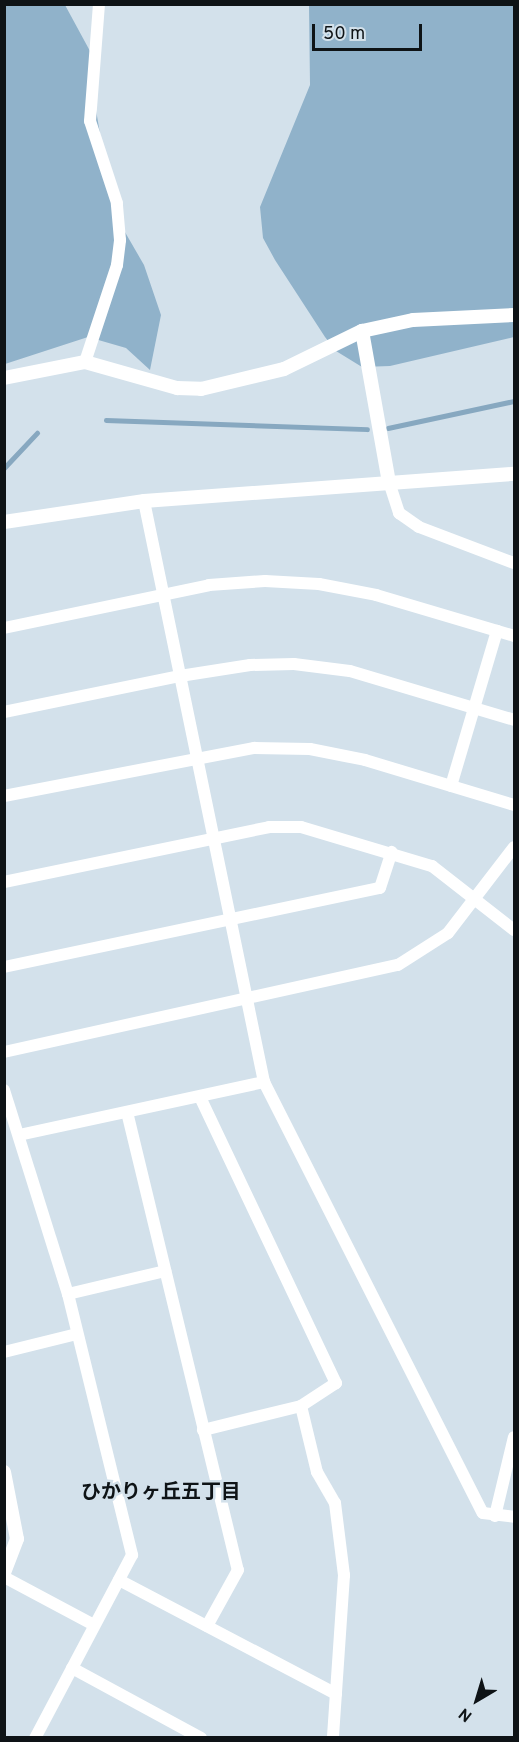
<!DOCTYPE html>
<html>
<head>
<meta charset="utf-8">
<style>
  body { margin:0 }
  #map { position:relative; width:519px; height:1742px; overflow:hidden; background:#d3e1eb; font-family:Overpass,"Noto Sans JP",sans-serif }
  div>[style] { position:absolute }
  .forest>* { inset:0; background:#90b2ca }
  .stream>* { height:4.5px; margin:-2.25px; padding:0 2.25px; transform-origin:2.25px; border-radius:2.25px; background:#87a8c0 }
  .minor>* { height:12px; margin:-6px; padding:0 6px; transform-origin:6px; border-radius:6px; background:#fff }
  .tertiary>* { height:14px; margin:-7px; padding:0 7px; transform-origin:7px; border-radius:7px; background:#fff }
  span { translate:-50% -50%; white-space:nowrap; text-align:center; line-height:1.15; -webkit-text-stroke:5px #d3e1eb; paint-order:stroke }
  .neighbourhood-label { font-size:20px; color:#0e1316; font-weight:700 }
  .frame { position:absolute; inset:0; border:6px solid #0e1316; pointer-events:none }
  .north { position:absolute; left:447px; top:1670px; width:60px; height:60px; -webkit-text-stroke:4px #d3e1eb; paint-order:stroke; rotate:218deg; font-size:16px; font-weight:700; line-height:24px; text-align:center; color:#0e1316 }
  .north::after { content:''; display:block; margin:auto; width:21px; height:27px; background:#0e1316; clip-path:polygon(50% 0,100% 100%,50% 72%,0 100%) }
  .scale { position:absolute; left:312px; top:24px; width:110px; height:27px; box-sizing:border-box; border:3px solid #0e1316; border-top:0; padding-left:8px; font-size:18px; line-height:21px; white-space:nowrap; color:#0e1316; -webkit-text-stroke:4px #d3e1eb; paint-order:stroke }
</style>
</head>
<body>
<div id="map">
  <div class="forest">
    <div style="clip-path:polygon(5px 5px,65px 5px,97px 64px,95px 104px,109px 187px,118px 220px,144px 265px,161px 315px,150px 370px,126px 348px,88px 337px,5px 364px)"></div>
    <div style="clip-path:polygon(309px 5px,514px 5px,514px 337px,390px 366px,362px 367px,336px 351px,325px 337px,275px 260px,263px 238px,260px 207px,310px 85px)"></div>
  </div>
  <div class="stream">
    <div style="left:106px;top:420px;width:261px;rotate:2deg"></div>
    <div style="left:388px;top:428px;width:129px;rotate:-12.1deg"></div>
    <div style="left:4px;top:468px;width:48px;rotate:-46.7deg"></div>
  </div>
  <div class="minor">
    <div style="left:85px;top:362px;width:102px;rotate:-71.7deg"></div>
    <div style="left:117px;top:265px;width:25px;rotate:-83deg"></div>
    <div style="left:120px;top:240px;width:37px;rotate:-95deg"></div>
    <div style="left:117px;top:203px;width:86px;rotate:-108.2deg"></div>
    <div style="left:90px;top:121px;width:117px;rotate:-85.6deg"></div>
    <div style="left:389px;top:482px;width:33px;rotate:72deg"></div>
    <div style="left:399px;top:513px;width:24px;rotate:35deg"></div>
    <div style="left:419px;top:527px;width:102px;rotate:20.8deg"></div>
    <div style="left:144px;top:501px;width:593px;rotate:78.33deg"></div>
    <div style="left:264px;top:1082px;width:483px;rotate:63.1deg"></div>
    <div style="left:483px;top:1513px;width:31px;rotate:7deg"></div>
    <div style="left:4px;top:628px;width:209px;rotate:-11.8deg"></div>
    <div style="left:209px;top:585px;width:56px;rotate:-4.1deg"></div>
    <div style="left:265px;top:581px;width:54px;rotate:3.2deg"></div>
    <div style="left:319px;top:584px;width:58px;rotate:10.9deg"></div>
    <div style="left:376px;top:595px;width:144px;rotate:16.5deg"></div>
    <div style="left:4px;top:712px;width:180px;rotate:-11.6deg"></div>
    <div style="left:180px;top:676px;width:71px;rotate:-8.9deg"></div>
    <div style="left:250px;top:665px;width:44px;rotate:-1.3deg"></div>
    <div style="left:294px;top:664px;width:56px;rotate:7.1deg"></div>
    <div style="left:350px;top:671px;width:171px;rotate:16.6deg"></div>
    <div style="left:451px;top:786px;width:162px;rotate:-73.5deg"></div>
    <div style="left:4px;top:796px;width:255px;rotate:-10.9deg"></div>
    <div style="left:254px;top:748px;width:56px;rotate:1deg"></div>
    <div style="left:310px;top:749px;width:56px;rotate:11.3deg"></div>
    <div style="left:365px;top:760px;width:156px;rotate:16.8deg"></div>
    <div style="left:4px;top:882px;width:271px;rotate:-11.7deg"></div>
    <div style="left:269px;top:827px;width:32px"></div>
    <div style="left:301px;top:827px;width:137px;rotate:16.6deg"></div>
    <div style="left:432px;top:866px;width:104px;rotate:38deg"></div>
    <div style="left:4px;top:967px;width:384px;rotate:-11.9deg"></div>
    <div style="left:380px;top:888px;width:38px;rotate:-72deg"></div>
    <div style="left:4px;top:1052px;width:403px;rotate:-12.5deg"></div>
    <div style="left:398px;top:965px;width:59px;rotate:-32.6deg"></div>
    <div style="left:448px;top:933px;width:108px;rotate:-52.5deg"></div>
    <div style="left:4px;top:1090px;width:214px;rotate:72.6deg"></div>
    <div style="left:68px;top:1294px;width:269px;rotate:76.2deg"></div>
    <div style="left:132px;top:1555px;width:207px;rotate:117.9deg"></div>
    <div style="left:200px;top:1097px;width:317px;rotate:64.6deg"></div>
    <div style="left:336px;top:1383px;width:42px;rotate:146.7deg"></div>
    <div style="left:301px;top:1406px;width:101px;rotate:166.2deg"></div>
    <div style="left:127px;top:1112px;width:471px;rotate:76.4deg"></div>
    <div style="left:238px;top:1570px;width:64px;rotate:119deg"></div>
    <div style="left:19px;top:1135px;width:251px;rotate:-12.2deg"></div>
    <div style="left:68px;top:1294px;width:100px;rotate:-13.3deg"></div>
    <div style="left:4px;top:1352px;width:75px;rotate:-13.9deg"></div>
    <div style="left:301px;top:1406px;width:68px;rotate:76.4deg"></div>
    <div style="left:317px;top:1472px;width:36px;rotate:60deg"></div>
    <div style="left:335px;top:1503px;width:73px;rotate:82.9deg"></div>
    <div style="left:344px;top:1575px;width:163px;rotate:93.9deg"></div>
    <div style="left:495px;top:1516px;width:81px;rotate:-76.5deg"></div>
    <div style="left:4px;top:1577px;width:102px;rotate:28.1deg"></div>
    <div style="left:119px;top:1580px;width:245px;rotate:27.7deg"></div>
    <div style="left:72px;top:1668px;width:147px;rotate:28.5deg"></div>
  </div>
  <div class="tertiary">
    <div style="left:362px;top:331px;width:153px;rotate:79.9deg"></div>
    <div style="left:4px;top:378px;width:83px;rotate:-11.2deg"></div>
    <div style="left:85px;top:362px;width:96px;rotate:15.8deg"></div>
    <div style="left:177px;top:388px;width:24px;rotate:2deg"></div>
    <div style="left:201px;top:389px;width:85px;rotate:-13.5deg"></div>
    <div style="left:284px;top:369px;width:87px;rotate:-26deg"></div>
    <div style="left:362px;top:331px;width:52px;rotate:-12.2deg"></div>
    <div style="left:413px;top:320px;width:101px;rotate:-2.8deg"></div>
    <div style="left:4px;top:522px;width:142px;rotate:-8.5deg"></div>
    <div style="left:144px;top:501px;width:371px;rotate:-4.2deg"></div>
    <div style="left:4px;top:1472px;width:68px;rotate:79deg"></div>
    <div style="left:17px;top:1539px;width:36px;rotate:111deg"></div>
  </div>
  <div class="neighbourhood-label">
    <span style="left:161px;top:1493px">ひかりヶ丘五丁目</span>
  </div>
  <div class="frame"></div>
  <div class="north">N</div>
  <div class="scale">50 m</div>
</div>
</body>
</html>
